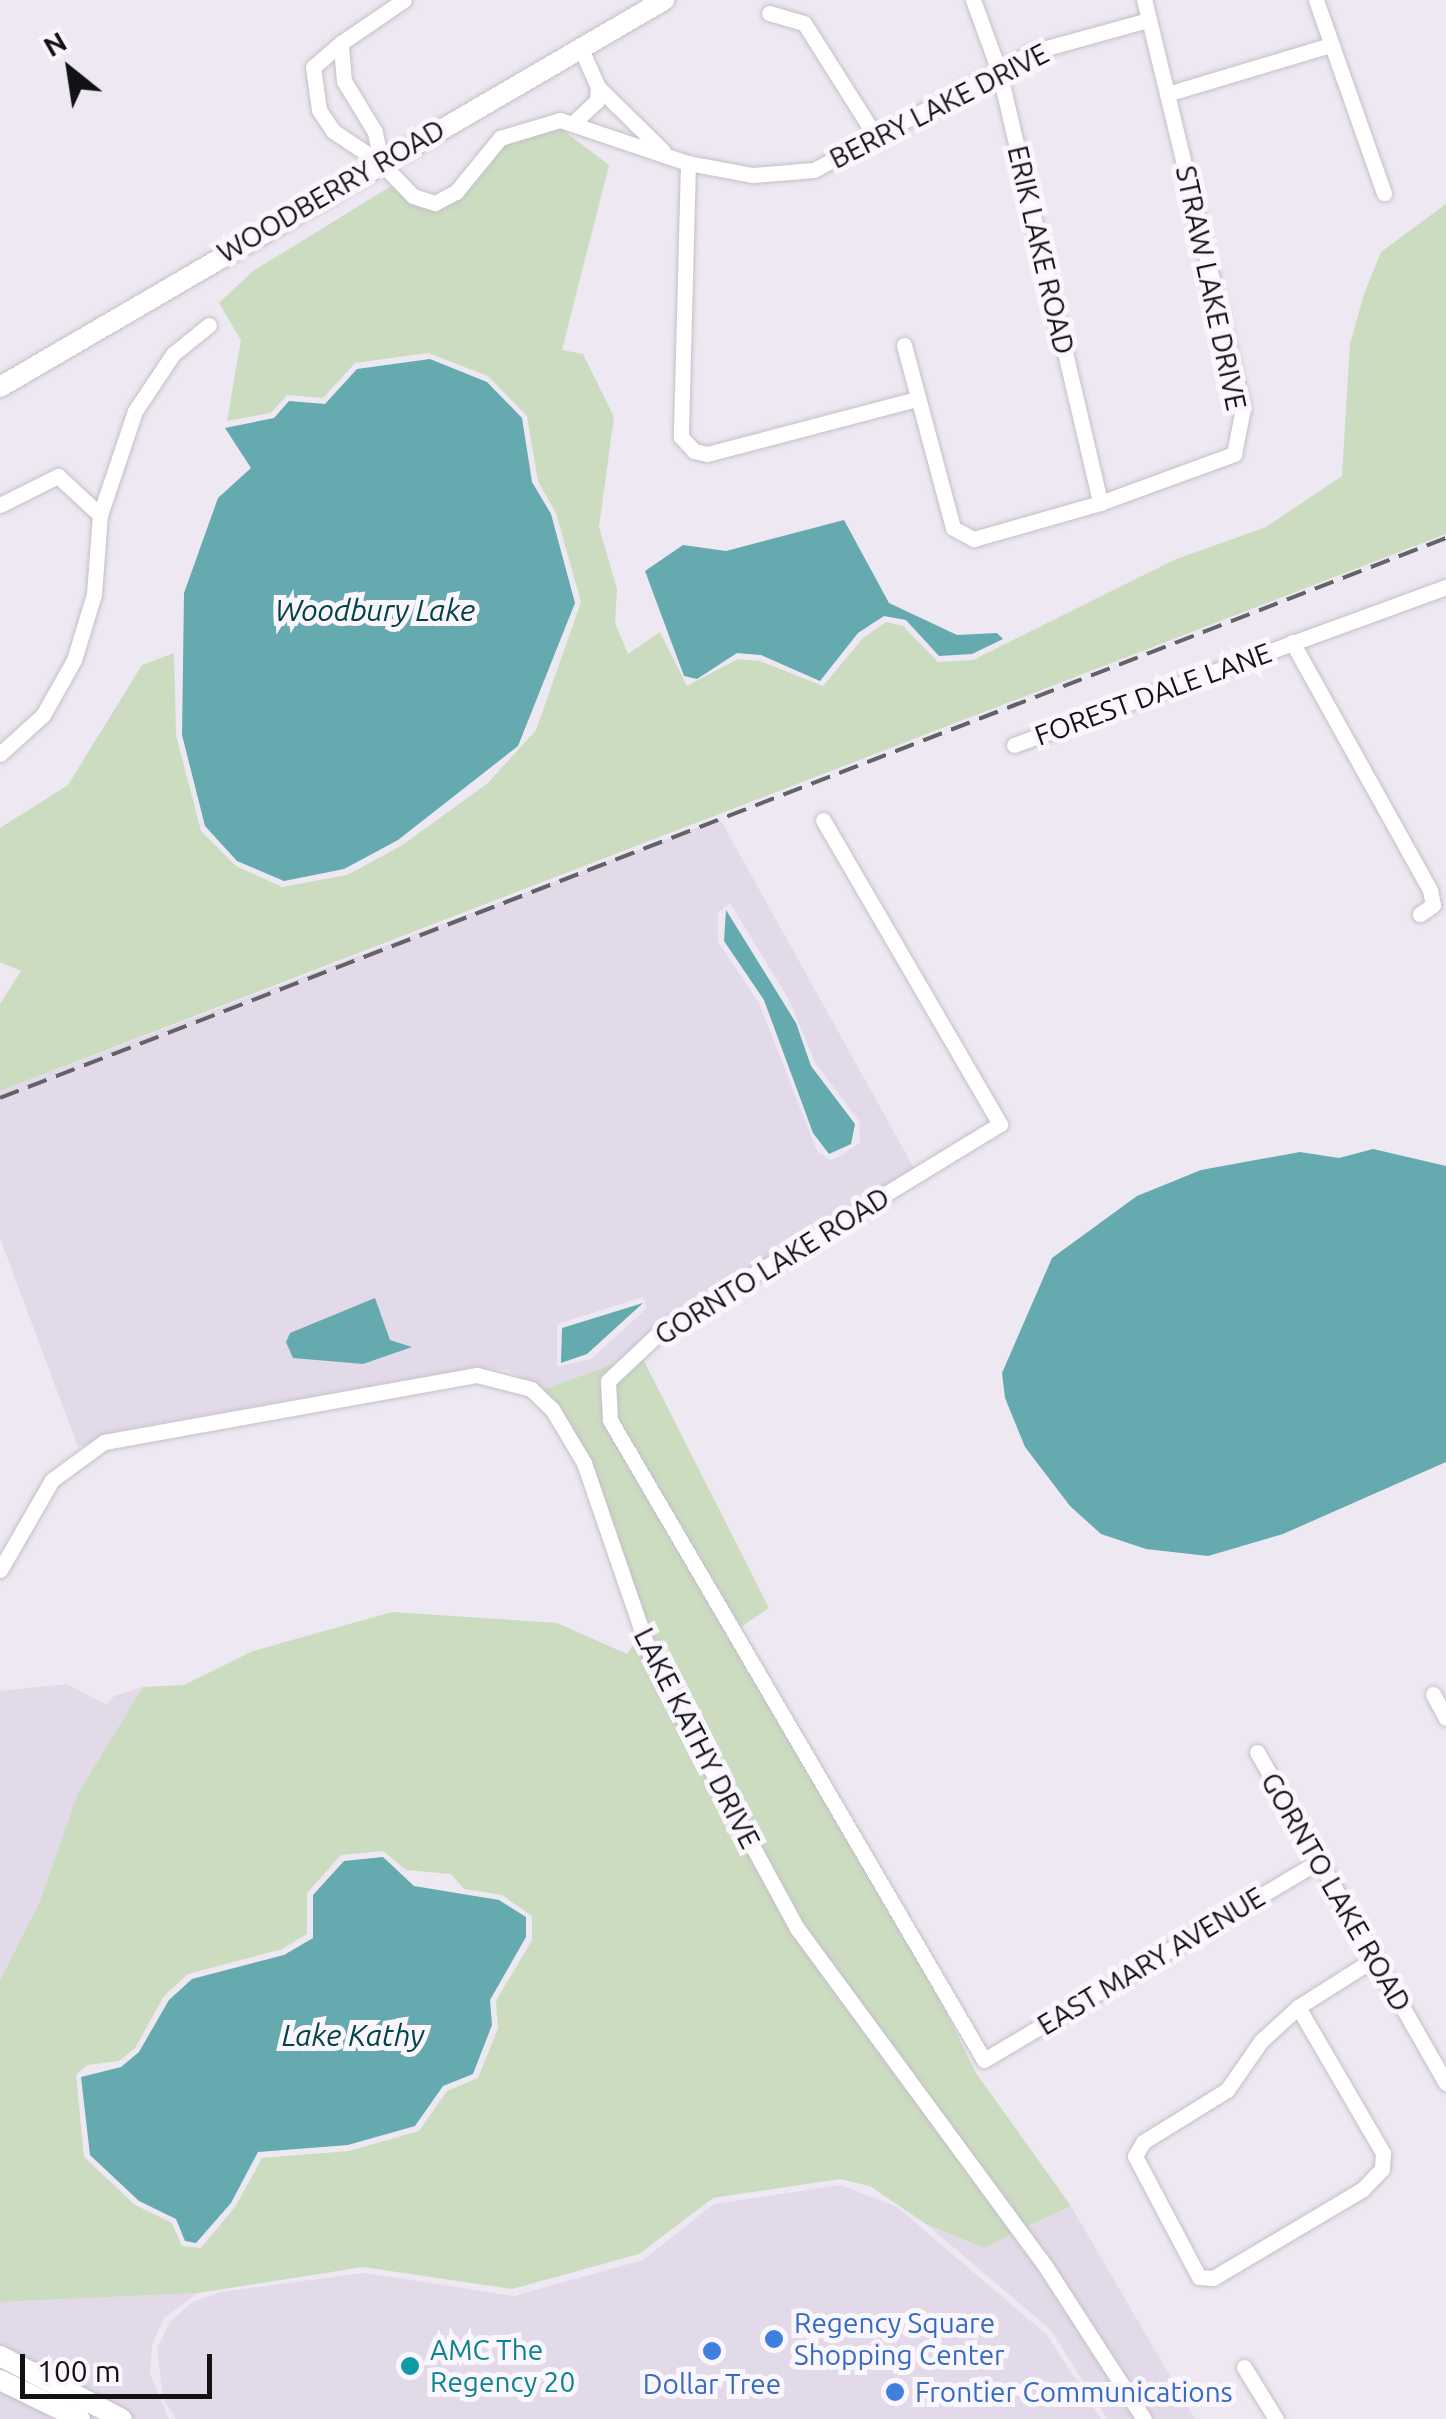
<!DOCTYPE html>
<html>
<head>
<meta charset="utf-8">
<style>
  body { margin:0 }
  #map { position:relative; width:1446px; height:2419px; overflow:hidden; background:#ede8f1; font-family:Ubuntu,sans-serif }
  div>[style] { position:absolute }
  .built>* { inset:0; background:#e3dae9 }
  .green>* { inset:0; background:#cbdcc0 }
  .water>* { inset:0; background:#65aaaf }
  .roads { filter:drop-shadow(0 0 2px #c4bfc8) drop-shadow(0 0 2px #c4bfc8) }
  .minor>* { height:15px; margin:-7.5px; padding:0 7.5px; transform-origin:7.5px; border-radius:7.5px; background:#fff }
  .tertiary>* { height:20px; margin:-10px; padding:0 10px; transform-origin:10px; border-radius:10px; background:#fff }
  .rail>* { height:4px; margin-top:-2px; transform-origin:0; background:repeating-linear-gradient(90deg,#656267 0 20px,transparent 0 30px) }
  .dots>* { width:28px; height:28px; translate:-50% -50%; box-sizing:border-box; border:5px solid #fbf6fe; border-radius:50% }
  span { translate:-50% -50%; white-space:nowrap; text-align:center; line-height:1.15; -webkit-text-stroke:10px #fbf6fe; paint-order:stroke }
  .street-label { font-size:28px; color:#121113 }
  .shop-label { font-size:28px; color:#366cbe }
  .left { translate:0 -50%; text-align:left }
  .culture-label { font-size:28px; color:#0d838f }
  .water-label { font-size:30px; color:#004448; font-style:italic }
  .north { position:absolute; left:20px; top:20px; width:100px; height:100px; -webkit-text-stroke:8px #fbf6fe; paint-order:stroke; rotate:330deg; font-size:28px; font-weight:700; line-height:40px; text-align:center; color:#121113 }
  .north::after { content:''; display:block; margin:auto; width:35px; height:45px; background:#121113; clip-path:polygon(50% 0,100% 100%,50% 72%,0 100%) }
  .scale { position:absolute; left:20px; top:2354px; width:192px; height:45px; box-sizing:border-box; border:5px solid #121113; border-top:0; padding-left:12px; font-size:30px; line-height:35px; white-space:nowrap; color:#121113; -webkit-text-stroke:8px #fbf6fe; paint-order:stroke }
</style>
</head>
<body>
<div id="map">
  <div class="built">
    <div style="clip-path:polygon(evenodd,720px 819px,914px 1168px,657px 1325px,616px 1363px,545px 1390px,507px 1370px,475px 1367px,121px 1430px,78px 1447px,0 1238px,0 1091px,720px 819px,730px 903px,789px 1000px,816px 1064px,859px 1121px,860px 1143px,840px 1156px,830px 1160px,817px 1151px,759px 1003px,718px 942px,718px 913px,730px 903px,720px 819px,643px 1297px,647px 1308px,591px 1359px,557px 1367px,557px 1324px,643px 1297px)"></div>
    <div style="clip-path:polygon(67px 1684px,107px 1705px,114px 1696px,143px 1687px,78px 1793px,39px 1903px,0 1980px,0 1691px)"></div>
    <div style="clip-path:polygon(841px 2185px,897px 2207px,1047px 2335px,1101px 2419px,176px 2419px,163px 2399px,157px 2348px,170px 2322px,192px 2302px,221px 2292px,364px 2273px,514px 2296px,643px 2260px,714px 2204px)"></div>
    <div style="clip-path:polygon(1071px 2206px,1195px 2419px,1152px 2419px,1026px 2227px)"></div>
    <div style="clip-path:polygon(926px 2224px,984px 2248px,1014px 2233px,1136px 2419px,1107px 2419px,1051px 2330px)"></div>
    <div style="clip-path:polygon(198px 2293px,164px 2318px,152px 2345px,150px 2373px,169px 2419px,132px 2419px,82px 2386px,0 2348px,0 2302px)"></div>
    <div style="clip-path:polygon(0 2388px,67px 2419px,0 2419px)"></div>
  </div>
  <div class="green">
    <div style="clip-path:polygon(560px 128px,609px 165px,562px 350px,583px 354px,614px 417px,599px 527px,617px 589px,615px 623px,628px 654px,660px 632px,687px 686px,738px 659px,760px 661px,823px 686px,863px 638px,886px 622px,903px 626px,938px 662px,973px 660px,1174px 560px,1266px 527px,1342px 476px,1350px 344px,1364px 294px,1381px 252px,1446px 204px,1446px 534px,0 1091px,0 1004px,21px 971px,0 962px,0 828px,68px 785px,142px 665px,174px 653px,176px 735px,201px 831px,236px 866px,282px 887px,347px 875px,401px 846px,488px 783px,536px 730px,581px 602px,556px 513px,538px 481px,527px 416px,488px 376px,428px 353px,355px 363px,323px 398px,287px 395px,271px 413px,227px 421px,241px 340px,219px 303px,253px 271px,393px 185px,433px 209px,504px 144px)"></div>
    <div style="clip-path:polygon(643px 1359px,769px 1608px,741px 1627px,617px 1419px,615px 1385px)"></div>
    <div style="clip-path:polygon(616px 1363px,603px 1420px,919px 1957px,976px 2073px,1071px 2206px,1026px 2227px,803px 1924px,660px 1660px,590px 1461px,543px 1390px)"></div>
    <div style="clip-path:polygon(evenodd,392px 1612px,557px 1623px,627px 1654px,637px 1640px,791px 1931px,1014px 2233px,984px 2248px,926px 2224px,870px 2186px,840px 2179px,713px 2198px,639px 2254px,512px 2289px,363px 2267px,198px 2293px,0 2302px,0 1980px,39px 1903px,78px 1793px,143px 1687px,184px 1685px,253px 1651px,392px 1612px,383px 1851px,406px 1870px,451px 1874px,464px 1889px,502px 1895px,532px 1916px,532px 1940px,496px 2001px,498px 2028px,478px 2078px,447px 2091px,419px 2131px,349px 2151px,262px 2158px,235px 2207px,201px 2248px,182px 2246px,172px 2223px,135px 2205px,84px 2157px,76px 2075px,87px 2065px,119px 2061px,135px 2048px,164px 1996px,188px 1974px,282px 1949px,307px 1934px,307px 1893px,341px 1855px,383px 1851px)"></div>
  </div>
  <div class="water">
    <div style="clip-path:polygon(430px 359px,487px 382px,522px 418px,532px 482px,551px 514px,575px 603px,518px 746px,398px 840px,344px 869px,284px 881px,237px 861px,205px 826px,182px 735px,184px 593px,218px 498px,251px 468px,225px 428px,274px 418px,289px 401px,325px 404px,357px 369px)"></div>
    <div style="clip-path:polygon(844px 520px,889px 603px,957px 635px,997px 633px,1003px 639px,972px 654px,939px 656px,906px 620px,884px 616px,858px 633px,820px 681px,761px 655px,737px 653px,697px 679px,684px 676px,645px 571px,683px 545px,726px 551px)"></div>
    <div style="clip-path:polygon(726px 910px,796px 1023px,811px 1066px,855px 1124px,851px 1144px,829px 1154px,813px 1133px,764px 1000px,724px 941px)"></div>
    <div style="clip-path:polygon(1373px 1149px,1446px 1166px,1446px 1462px,1283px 1534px,1208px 1556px,1146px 1549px,1101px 1534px,1070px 1506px,1025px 1447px,1005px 1398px,1002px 1373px,1052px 1258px,1137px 1196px,1201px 1170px,1300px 1152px,1339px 1158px)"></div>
    <div style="clip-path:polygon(375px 1298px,390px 1340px,412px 1347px,363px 1364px,293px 1358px,286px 1342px,290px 1333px)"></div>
    <div style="clip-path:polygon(643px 1303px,587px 1354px,561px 1363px,562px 1328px)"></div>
    <div style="clip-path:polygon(383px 1857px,414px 1886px,499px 1900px,526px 1917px,526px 1937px,490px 2000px,492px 2025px,473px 2074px,443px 2086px,415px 2126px,348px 2145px,258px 2152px,231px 2203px,196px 2243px,185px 2241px,176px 2219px,139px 2201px,90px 2155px,81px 2077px,121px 2067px,139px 2052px,169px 2000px,192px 1979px,284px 1955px,313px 1938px,313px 1895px,344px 1861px)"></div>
  </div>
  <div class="roads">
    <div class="minor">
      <div style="left:973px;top:0;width:76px;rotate:69.9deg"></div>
      <div style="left:999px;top:71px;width:444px;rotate:76.8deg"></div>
      <div style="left:1316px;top:0;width:205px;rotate:70.6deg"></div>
      <div style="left:769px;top:13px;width:36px;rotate:16deg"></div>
      <div style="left:804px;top:23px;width:138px;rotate:57.7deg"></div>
      <div style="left:341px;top:43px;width:76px;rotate:-34.3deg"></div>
      <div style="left:581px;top:49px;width:42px;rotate:65.9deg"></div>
      <div style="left:598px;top:87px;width:91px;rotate:44.6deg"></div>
      <div style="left:1167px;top:94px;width:167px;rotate:-16.7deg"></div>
      <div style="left:572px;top:124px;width:34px;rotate:-43deg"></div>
      <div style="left:597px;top:101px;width:14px;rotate:-86deg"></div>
      <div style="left:381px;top:163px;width:32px;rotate:-101deg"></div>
      <div style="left:375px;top:132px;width:60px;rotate:-121.3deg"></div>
      <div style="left:344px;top:81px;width:38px;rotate:-95deg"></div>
      <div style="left:341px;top:43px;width:37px;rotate:139deg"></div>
      <div style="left:313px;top:67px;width:43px;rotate:82.1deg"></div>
      <div style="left:319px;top:110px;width:25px;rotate:56deg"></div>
      <div style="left:333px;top:131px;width:58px;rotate:33.7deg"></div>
      <div style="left:381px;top:163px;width:46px;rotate:45.9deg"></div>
      <div style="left:413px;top:196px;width:23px;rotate:18deg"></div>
      <div style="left:435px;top:203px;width:24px;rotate:-28deg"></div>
      <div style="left:456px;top:192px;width:70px;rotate:-50.8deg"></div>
      <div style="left:500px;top:138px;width:63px;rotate:-16.7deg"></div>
      <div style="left:560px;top:120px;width:135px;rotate:18.6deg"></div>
      <div style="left:688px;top:163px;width:66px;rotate:10.5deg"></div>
      <div style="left:753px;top:175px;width:61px;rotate:-4.7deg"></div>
      <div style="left:814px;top:170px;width:248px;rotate:-28.4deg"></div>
      <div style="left:1032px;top:52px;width:120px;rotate:-15.4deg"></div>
      <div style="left:688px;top:163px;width:274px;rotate:91.5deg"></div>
      <div style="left:681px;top:437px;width:19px;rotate:47deg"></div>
      <div style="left:694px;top:451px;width:13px;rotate:13deg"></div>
      <div style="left:707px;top:454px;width:217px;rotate:-14.7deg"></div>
      <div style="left:904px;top:345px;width:189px;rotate:75deg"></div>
      <div style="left:953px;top:528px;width:24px;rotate:28deg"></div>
      <div style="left:974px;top:539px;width:131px;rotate:-15.9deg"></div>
      <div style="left:1100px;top:503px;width:143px;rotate:-20.1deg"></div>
      <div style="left:1234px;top:454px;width:47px;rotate:-78.9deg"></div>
      <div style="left:1243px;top:408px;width:420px;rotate:-103.6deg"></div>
      <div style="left:0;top:505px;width:65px;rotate:-26.6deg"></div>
      <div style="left:58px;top:476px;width:57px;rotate:42.9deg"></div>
      <div style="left:1292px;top:642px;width:284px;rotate:60.9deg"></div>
      <div style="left:1430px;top:890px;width:15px;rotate:79deg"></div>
      <div style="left:1433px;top:905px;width:16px;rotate:145deg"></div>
      <div style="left:1014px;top:745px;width:460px;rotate:-20.1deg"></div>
      <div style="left:0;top:754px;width:58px;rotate:-42.2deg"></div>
      <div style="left:43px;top:715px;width:63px;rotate:-60.6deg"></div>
      <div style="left:74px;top:660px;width:69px;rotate:-73.1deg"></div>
      <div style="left:94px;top:594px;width:79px;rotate:-85.7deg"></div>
      <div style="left:100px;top:515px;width:110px;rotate:-71.4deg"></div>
      <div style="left:135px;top:411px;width:69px;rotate:-56.3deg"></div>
      <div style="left:173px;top:354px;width:46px;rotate:-38.9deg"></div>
      <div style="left:823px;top:820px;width:352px;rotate:59.8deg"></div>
      <div style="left:1000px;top:1124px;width:397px;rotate:148.6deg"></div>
      <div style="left:661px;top:1331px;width:73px;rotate:136.7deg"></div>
      <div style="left:608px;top:1381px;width:39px;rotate:87deg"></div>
      <div style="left:610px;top:1420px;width:741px;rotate:59.7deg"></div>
      <div style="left:984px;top:2060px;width:388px;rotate:-30.7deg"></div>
      <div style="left:0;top:1570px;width:104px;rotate:-60deg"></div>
      <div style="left:52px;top:1480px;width:64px;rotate:-36.2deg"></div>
      <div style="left:104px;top:1442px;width:379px;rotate:-10.2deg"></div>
      <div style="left:477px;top:1375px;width:56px;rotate:14.5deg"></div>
      <div style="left:531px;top:1389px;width:29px;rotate:44deg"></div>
      <div style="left:552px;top:1409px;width:63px;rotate:59.3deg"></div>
      <div style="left:584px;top:1463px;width:212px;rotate:71deg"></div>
      <div style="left:653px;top:1663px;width:302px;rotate:61.5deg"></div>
      <div style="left:797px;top:1928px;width:421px;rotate:53.7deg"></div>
      <div style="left:1046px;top:2267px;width:181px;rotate:57.2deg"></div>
      <div style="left:1433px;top:1694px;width:27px;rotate:62deg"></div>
      <div style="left:1257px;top:1752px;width:381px;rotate:60.3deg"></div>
      <div style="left:1298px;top:2007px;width:169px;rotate:59.8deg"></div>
      <div style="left:1383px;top:2153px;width:16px;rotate:94deg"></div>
      <div style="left:1382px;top:2169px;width:28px;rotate:134deg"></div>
      <div style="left:1363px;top:2189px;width:174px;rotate:149.3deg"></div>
      <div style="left:1213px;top:2278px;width:14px;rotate:-176deg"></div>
      <div style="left:1199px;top:2277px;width:137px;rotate:-117.9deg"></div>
      <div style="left:1135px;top:2156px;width:16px;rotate:-60deg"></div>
      <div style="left:1143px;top:2142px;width:99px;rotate:-31.8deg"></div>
      <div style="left:1227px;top:2090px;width:60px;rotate:-55.2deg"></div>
      <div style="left:1261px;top:2041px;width:50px;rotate:-42.6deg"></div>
      <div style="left:1298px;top:2007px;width:90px;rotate:-32.3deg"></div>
      <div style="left:1244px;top:2367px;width:61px;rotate:58.4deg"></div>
    </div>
    <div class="tertiary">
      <div style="left:0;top:387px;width:769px;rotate:-30.23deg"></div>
      <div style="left:0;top:2356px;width:137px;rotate:27.3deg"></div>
      <div style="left:0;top:2380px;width:89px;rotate:26deg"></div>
    </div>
  </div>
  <div class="rail">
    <div style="left:0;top:1098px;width:1551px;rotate:-21.17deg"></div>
  </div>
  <div class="dots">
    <div style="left:774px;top:2339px;background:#3f7fe0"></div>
    <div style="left:712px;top:2351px;background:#3f7fe0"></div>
    <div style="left:410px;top:2366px;background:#0f9aa8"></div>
    <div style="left:895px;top:2392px;background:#3f7fe0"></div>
  </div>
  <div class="street-label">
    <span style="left:939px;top:106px;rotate:-27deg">BERRY LAKE DRIVE</span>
    <span style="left:331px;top:191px;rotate:-30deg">WOODBERRY ROAD</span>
    <span style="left:1041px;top:250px;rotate:77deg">ERIK LAKE ROAD</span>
    <span style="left:1211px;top:288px;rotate:78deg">STRAW LAKE DRIVE</span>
    <span style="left:1153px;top:694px;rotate:-20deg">FOREST DALE LANE</span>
    <span style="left:772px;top:1266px;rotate:-32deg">GORNTO LAKE ROAD</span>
    <span style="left:697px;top:1738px;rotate:63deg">LAKE KATHY DRIVE</span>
    <span style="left:1336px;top:1892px;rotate:60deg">GORNTO LAKE ROAD</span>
    <span style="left:1151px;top:1961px;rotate:-31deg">EAST MARY AVENUE</span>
  </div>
  <div class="shop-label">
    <span class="left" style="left:794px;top:2339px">Regency Square<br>Shopping Center</span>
    <span style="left:712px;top:2384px">Dollar Tree</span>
    <span class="left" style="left:915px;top:2392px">Frontier Communications</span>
  </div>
  <div class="culture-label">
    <span class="left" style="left:430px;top:2366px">AMC The<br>Regency 20</span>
  </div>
  <div class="water-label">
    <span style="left:375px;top:610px">Woodbury Lake</span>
    <span style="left:353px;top:2035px">Lake Kathy</span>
  </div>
  <div class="north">N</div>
  <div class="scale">100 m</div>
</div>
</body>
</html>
